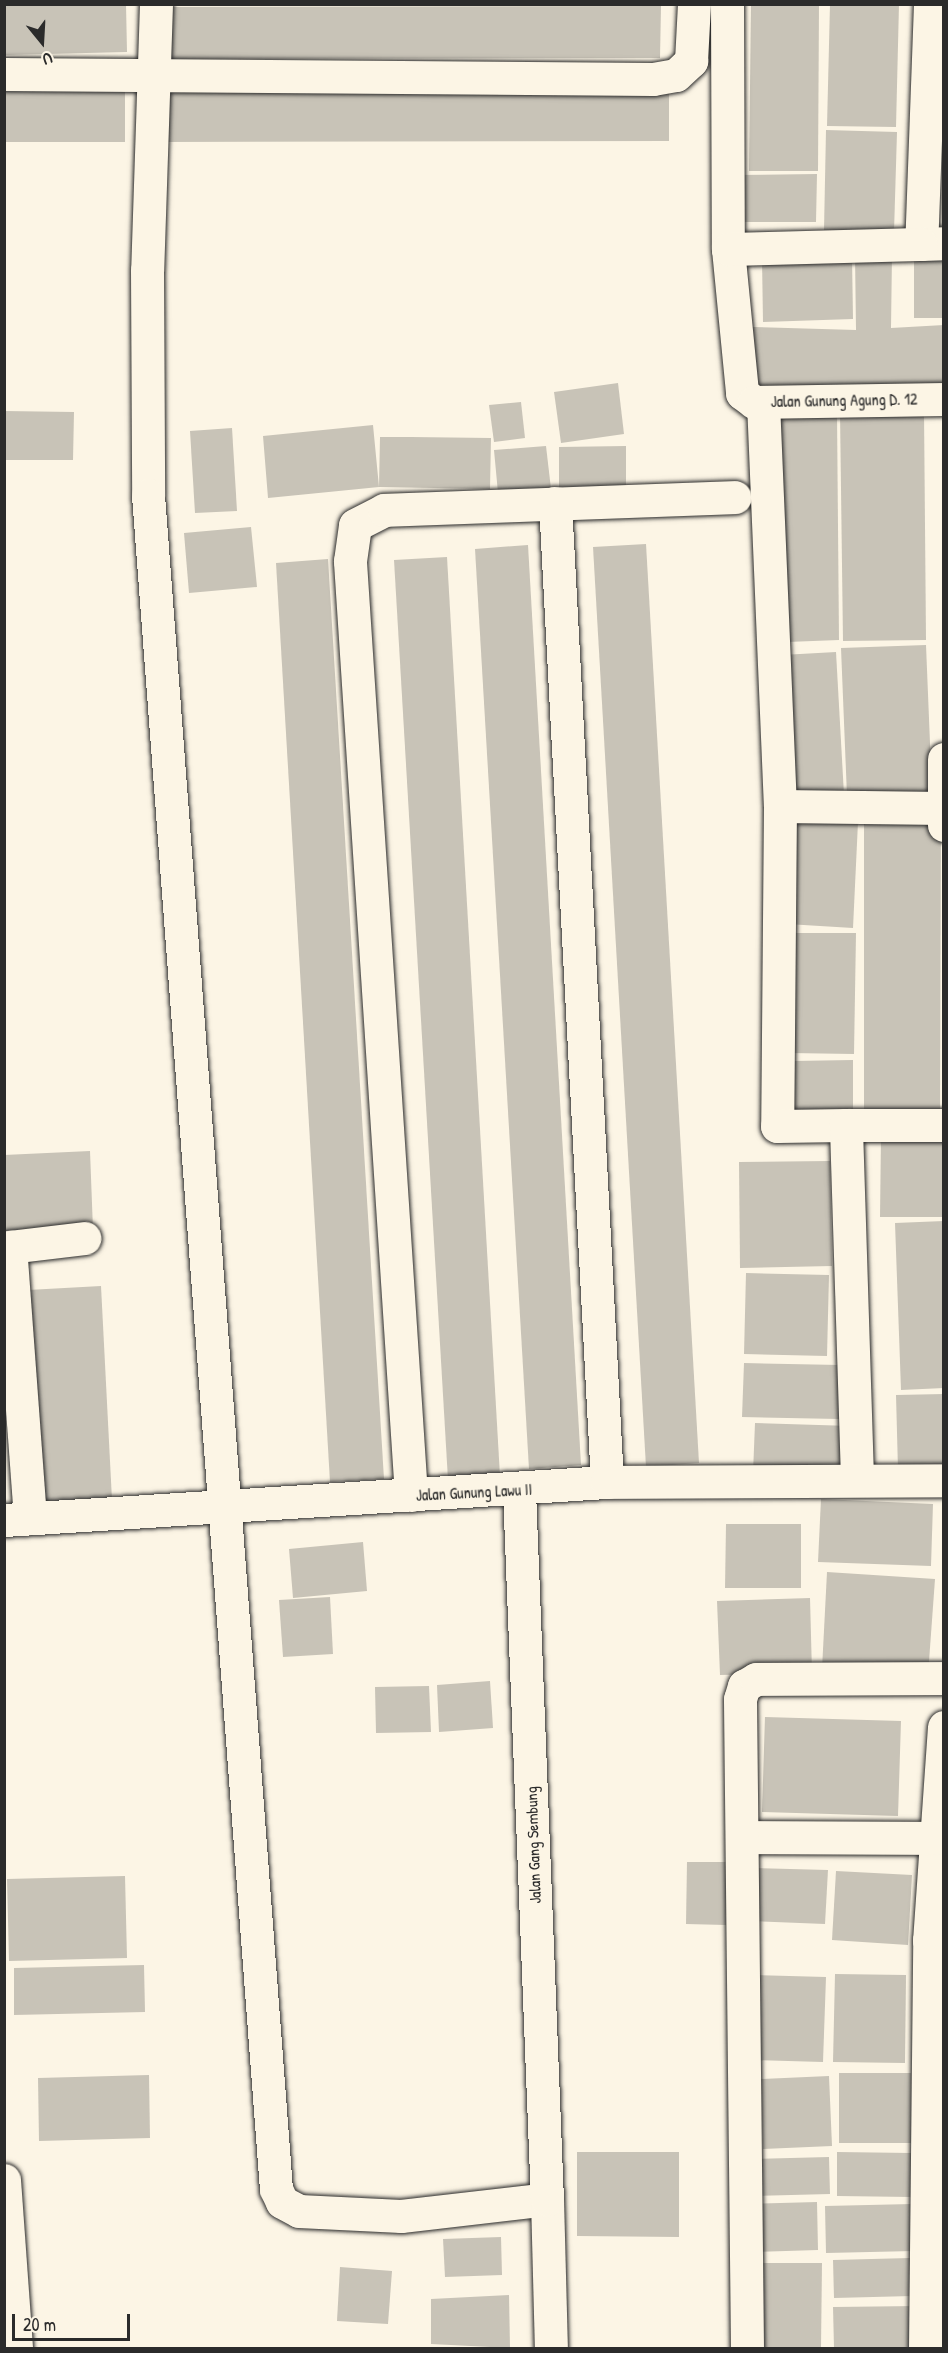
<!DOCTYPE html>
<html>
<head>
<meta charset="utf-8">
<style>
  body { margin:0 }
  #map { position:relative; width:948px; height:2353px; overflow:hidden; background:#fcf5e5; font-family:"Patrick Hand",sans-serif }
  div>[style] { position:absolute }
  .building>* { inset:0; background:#c8c3b7 }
  .roads { filter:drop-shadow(0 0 2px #2b2b2b) drop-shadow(0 0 2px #2b2b2b) }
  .minor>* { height:33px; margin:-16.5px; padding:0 16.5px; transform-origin:16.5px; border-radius:16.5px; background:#fcf5e5 }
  span { translate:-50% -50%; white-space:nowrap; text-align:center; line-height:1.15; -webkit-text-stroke:4.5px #fcf5e5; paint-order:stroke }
  .street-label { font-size:16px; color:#2b2b2b }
  .frame { position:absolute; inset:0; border:6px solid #2b2b2b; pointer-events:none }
  .north { position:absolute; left:12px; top:12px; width:60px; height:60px; -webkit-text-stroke:4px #fcf5e5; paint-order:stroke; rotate:162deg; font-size:16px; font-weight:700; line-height:24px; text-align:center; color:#2b2b2b }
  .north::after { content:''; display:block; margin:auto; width:21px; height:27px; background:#2b2b2b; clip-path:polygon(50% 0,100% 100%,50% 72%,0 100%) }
  .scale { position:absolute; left:12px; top:2314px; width:118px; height:27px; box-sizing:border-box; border:3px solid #2b2b2b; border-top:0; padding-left:8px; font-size:18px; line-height:21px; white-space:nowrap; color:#2b2b2b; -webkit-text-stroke:4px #fcf5e5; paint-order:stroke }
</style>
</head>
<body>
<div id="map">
  <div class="building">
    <div style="clip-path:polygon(4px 4px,126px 4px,127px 52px,4px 55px)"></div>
    <div style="clip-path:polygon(751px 4px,819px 4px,818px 171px,749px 171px)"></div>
    <div style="clip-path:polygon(830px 4px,899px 4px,896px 127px,827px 126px)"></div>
    <div style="clip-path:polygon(661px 6px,660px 58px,156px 59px,156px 7px)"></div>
    <div style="clip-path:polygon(669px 88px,669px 141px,161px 142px,161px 89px)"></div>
    <div style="clip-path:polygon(4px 89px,125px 89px,125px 142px,4px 142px)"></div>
    <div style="clip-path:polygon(826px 130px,897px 132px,894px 232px,824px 230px)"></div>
    <div style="clip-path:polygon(817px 174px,816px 222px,733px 222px,733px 175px)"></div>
    <div style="clip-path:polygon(914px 249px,944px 249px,944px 318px,914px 318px)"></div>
    <div style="clip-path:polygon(855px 255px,892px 255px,891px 328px,944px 325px,944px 396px,753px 398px,752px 327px,856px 330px)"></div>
    <div style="clip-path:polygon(852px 257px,853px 319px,763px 322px,762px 259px)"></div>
    <div style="clip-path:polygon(618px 383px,624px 434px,561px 443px,554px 392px)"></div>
    <div style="clip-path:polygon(521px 402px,525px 438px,494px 442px,489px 405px)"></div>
    <div style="clip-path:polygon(4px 411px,74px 412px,73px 460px,4px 460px)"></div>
    <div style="clip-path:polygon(924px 411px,926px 640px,843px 641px,840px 412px)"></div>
    <div style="clip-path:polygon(837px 413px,839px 640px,787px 642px,776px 415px)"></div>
    <div style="clip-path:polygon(373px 425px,379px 487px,380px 437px,411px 437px,491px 438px,490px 489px,379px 487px,268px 498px,263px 436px)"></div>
    <div style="clip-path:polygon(232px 428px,237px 511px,195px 513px,190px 431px)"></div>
    <div style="clip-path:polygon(546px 446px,551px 489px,498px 493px,494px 450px)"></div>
    <div style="clip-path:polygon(626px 446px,626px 487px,559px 489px,559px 447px)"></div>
    <div style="clip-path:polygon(251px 527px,257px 587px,189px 593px,184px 533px)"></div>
    <div style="clip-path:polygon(646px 544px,699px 1463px,646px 1467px,593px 547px)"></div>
    <div style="clip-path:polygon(528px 545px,581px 1465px,529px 1469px,475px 549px)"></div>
    <div style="clip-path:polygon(447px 557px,500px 1476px,448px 1480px,394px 560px)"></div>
    <div style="clip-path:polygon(328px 559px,384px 1479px,330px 1482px,276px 563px)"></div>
    <div style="clip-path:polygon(926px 645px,932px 792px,847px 796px,841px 648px)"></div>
    <div style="clip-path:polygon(836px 652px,844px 795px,790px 798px,782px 655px)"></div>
    <div style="clip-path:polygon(864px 817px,941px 817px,940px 1116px,864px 1116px)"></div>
    <div style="clip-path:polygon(785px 819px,858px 822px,853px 928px,787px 924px)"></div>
    <div style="clip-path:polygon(788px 933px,856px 933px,854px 1054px,789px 1053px)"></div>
    <div style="clip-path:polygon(853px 1060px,853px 1120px,793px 1120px,793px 1061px)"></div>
    <div style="clip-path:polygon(881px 1137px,944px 1137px,944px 1217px,880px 1217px)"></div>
    <div style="clip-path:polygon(90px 1151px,93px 1230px,4px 1234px,4px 1155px)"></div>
    <div style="clip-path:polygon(830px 1161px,832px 1266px,740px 1268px,739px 1162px)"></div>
    <div style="clip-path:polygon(944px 1221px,944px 1388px,901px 1390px,895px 1223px)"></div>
    <div style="clip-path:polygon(746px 1273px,829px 1275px,827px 1356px,744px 1354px)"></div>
    <div style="clip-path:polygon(101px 1286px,112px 1500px,39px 1504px,28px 1290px)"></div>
    <div style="clip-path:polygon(744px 1363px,840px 1365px,839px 1419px,742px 1417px)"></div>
    <div style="clip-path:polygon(944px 1394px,944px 1468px,898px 1470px,896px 1395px)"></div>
    <div style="clip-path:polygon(755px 1423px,851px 1426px,850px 1476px,753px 1473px)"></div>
    <div style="clip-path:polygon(821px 1499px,933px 1504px,931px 1566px,818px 1562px)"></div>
    <div style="clip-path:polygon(726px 1524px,801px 1524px,801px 1588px,725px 1588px)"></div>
    <div style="clip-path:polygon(363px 1542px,367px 1591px,293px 1598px,289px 1549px)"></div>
    <div style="clip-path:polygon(827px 1572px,935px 1579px,928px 1675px,822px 1669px)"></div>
    <div style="clip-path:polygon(330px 1597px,333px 1654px,283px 1657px,279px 1600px)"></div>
    <div style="clip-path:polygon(810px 1598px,812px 1673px,720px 1675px,717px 1601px)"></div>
    <div style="clip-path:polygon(490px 1681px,493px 1728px,439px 1732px,437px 1685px)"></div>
    <div style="clip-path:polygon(429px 1686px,431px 1732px,376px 1733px,375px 1687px)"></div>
    <div style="clip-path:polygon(765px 1717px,901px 1721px,898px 1816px,762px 1812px)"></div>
    <div style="clip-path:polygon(687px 1862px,727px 1862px,726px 1925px,686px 1924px)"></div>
    <div style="clip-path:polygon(751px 1868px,828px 1870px,825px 1924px,749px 1921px)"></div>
    <div style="clip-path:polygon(836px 1871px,912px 1875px,908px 1945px,832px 1940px)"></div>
    <div style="clip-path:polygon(125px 1876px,127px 1958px,9px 1961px,7px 1879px)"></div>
    <div style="clip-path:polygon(144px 1965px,145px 2012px,14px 2015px,14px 1968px)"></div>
    <div style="clip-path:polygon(835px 1974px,906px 1975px,905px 2063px,833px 2062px)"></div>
    <div style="clip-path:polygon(752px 1975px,826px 1977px,823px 2062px,749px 2060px)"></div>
    <div style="clip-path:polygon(839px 2073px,911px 2073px,911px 2143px,839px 2143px)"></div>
    <div style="clip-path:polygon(149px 2075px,150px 2138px,39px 2141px,38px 2078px)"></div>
    <div style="clip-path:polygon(829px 2076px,832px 2146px,763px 2149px,761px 2079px)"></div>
    <div style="clip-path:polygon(577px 2152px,679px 2152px,679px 2237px,577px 2236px)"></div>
    <div style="clip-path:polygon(837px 2152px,911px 2153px,911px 2197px,837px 2196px)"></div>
    <div style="clip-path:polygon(829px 2157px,830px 2194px,752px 2196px,751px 2159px)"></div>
    <div style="clip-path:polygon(817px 2202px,818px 2250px,750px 2252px,748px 2204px)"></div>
    <div style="clip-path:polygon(912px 2204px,914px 2251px,826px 2253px,825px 2206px)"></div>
    <div style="clip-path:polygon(501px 2237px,502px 2275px,445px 2277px,443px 2239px)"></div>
    <div style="clip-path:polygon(910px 2258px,912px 2296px,834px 2298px,833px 2260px)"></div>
    <div style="clip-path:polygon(750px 2263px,822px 2263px,821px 2348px,750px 2348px)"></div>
    <div style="clip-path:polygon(340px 2267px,392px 2271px,388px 2324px,337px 2321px)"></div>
    <div style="clip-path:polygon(509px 2295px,510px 2348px,431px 2344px,431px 2299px)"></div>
    <div style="clip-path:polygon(917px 2306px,917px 2348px,834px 2348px,833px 2307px)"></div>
  </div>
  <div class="roads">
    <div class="minor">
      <div style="left:156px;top:4px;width:266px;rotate:91.9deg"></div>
      <div style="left:147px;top:270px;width:225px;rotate:89.7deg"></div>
      <div style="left:148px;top:495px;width:1699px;rotate:85.68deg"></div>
      <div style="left:276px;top:2189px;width:14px;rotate:65deg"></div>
      <div style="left:282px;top:2202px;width:19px;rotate:28deg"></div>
      <div style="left:299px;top:2211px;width:102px;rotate:2.8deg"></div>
      <div style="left:401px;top:2216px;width:147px;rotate:-6.6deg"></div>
      <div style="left:547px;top:2199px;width:149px;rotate:88.5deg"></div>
      <div style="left:727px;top:4px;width:245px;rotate:89.8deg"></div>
      <div style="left:728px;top:249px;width:145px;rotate:84.4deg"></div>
      <div style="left:742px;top:393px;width:15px;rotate:37deg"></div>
      <div style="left:754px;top:402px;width:190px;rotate:-0.9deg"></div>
      <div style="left:930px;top:4px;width:240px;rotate:92.1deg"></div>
      <div style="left:921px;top:244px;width:23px;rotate:-2deg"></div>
      <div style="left:4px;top:74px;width:649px;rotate:0.44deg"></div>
      <div style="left:653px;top:79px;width:23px;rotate:-10deg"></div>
      <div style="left:676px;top:75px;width:21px;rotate:-43deg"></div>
      <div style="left:691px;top:61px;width:57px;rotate:-87deg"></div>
      <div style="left:728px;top:249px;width:193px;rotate:-1.5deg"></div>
      <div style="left:763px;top:402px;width:404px;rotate:87.6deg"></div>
      <div style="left:780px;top:806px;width:320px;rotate:90.5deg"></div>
      <div style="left:777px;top:1126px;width:69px;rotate:-0.8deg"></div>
      <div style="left:555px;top:503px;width:980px;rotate:86.96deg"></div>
      <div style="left:944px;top:759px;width:66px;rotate:90deg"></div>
      <div style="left:780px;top:806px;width:164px;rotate:0.7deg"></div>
      <div style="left:857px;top:1478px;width:353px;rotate:-91.8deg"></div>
      <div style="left:846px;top:1125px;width:98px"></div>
      <div style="left:519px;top:1491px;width:709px;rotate:87.74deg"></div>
      <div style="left:411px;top:1495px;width:936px;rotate:-93.74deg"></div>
      <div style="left:350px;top:561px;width:36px;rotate:-82deg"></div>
      <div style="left:355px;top:525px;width:33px;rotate:-27deg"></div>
      <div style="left:384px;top:510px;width:351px;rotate:-2.1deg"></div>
      <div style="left:30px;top:1518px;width:272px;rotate:-94.2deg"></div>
      <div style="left:10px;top:1247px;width:75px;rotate:-6.9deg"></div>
      <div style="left:4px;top:1520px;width:604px;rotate:-3.61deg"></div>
      <div style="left:607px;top:1482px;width:337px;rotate:-0.3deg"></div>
      <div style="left:944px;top:1727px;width:214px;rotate:94deg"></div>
      <div style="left:929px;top:1940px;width:15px"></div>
      <div style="left:743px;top:1837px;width:193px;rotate:0.3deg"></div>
      <div style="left:4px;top:2180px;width:168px;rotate:85.9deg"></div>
      <div style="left:747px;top:2348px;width:649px;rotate:-90.62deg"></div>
      <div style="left:740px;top:1699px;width:14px;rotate:-73deg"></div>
      <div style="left:744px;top:1686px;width:14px;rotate:-30deg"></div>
      <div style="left:756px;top:1679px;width:188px;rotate:-0.3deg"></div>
      <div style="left:925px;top:2348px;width:408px;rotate:-89.4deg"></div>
    </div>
  </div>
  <div class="street-label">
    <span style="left:844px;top:400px;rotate:-1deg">Jalan Gunung Agung D. 12</span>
    <span style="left:474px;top:1492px;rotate:-3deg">Jalan Gunung Lawu II</span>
    <span style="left:533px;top:1845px;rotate:-92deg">Jalan Gang Sembung</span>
  </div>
  <div class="frame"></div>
  <div class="north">U</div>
  <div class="scale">20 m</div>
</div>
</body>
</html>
